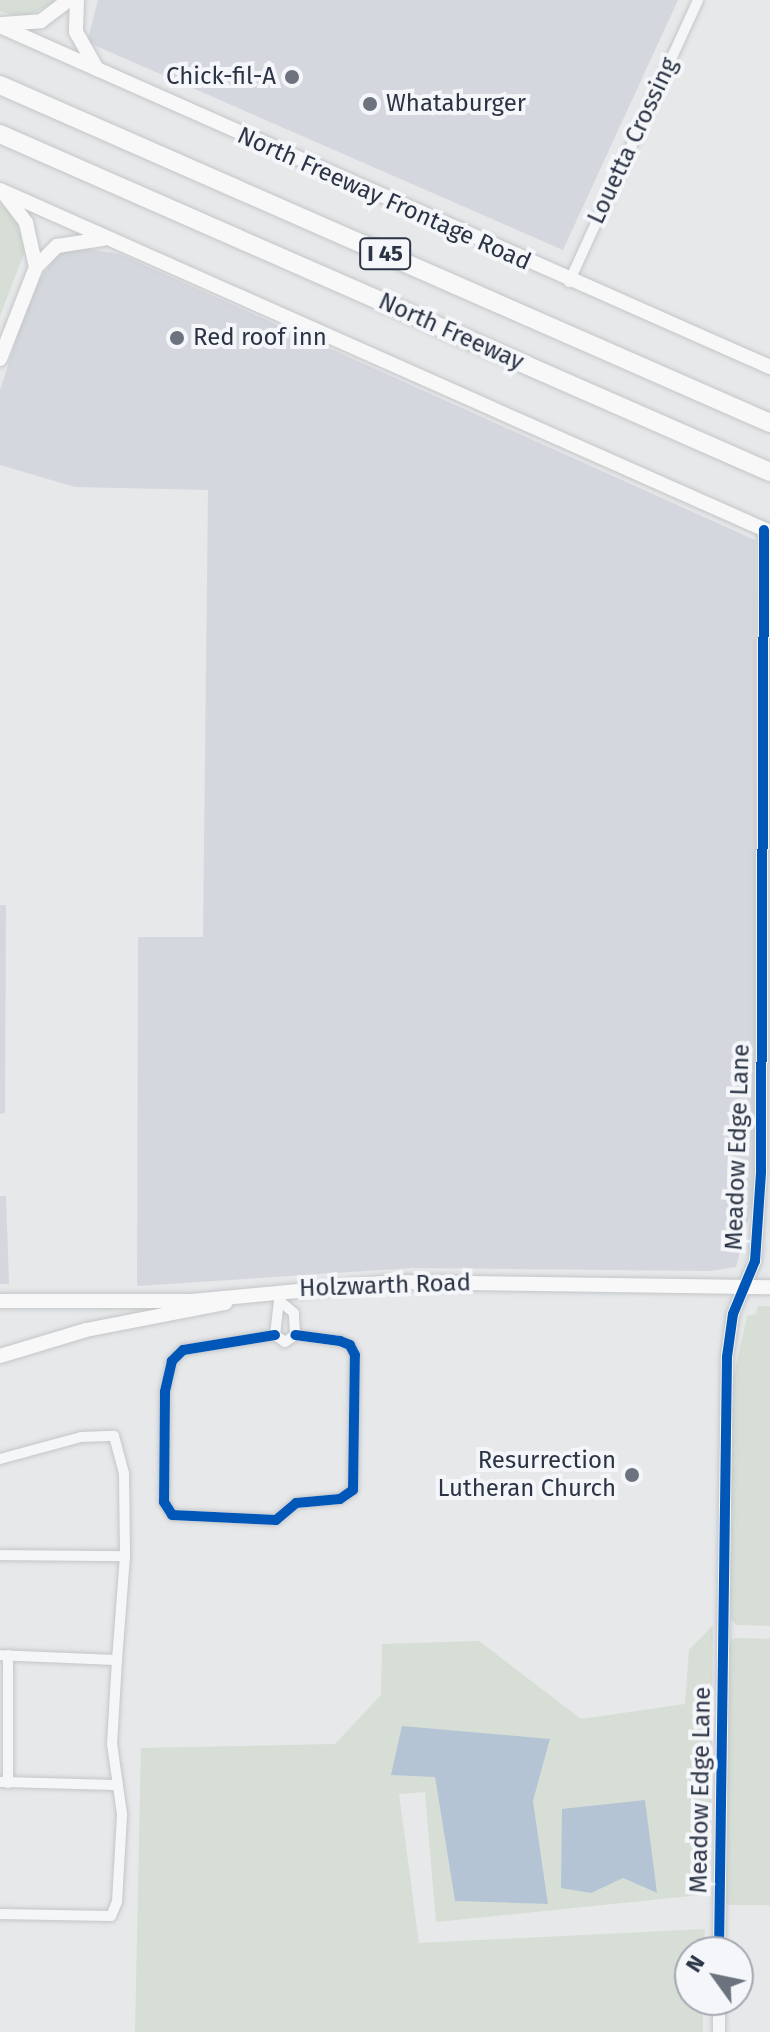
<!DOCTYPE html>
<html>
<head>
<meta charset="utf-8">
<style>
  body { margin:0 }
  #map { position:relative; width:770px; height:2032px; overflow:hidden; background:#e6e8ea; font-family:"Fira Sans",sans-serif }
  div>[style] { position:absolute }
  .built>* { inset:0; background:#d4d7dd }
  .green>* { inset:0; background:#d6ded6 }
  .water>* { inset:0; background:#b4c4d5 }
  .roads { filter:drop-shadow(0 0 2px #c4c6c8) drop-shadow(0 0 2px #c4c6c8) }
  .minor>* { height:10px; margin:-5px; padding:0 5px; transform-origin:5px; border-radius:5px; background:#f5f6f7 }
  .tertiary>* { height:12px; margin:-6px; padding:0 6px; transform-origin:6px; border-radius:6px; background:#f5f6f7 }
  .secondary>* { height:14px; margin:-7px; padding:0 7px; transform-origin:7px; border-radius:7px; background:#f8f8f8 }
  .motorway>* { height:18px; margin:-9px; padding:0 9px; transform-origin:9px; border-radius:9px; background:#f8f8f8 }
  .cycleway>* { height:10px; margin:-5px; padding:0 5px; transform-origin:5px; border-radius:5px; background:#0057b8 }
  .dots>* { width:22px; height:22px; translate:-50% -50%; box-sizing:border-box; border:4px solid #f4f6f9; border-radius:50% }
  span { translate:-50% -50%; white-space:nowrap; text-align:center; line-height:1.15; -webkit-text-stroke:8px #f4f6f9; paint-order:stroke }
  .shield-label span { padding:2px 6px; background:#f4f6f9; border:2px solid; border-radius:6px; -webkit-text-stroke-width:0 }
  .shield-label { font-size:22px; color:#2b3445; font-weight:700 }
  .poi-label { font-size:24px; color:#2b3445 }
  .right { translate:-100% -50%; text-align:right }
  .left { translate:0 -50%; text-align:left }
  .street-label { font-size:24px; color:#2b3445 }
  .north { position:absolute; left:674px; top:1936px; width:80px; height:80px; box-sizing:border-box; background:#f4f6f9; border:2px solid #a4a8b1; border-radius:50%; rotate:303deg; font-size:22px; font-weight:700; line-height:32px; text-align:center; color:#2b3445 }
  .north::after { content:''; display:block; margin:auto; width:28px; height:36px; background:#6c737f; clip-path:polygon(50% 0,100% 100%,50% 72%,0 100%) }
</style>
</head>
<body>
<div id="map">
  <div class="built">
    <div style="clip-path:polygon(98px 0,678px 0,563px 250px,87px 42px)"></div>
    <div style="clip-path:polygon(76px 247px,120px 254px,755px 540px,756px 1191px,736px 1267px,710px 1271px,412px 1268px,137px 1286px,138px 937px,203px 937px,208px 490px,75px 487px,0 465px,0 390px,22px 322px,41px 277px,57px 255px)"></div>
    <div style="clip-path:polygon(0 905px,6px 905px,5px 1113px,0 1114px)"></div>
    <div style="clip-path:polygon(0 1196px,6px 1196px,9px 1284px,0 1284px)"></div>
  </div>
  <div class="green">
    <div style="clip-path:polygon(0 0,58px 0,23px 18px,0 11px)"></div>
    <div style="clip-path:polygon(0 203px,15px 214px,25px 251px,0 316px)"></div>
    <div style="clip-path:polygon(758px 1306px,770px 1306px,770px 1626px,736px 1625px,728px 1615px,731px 1388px,747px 1316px,756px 1314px)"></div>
    <div style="clip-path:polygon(evenodd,713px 1625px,710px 1894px,436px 1922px,425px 1792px,399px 1794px,419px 1943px,705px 1929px,704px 1952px,690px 1952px,690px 2000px,703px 2000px,703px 2032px,135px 2032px,141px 1748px,335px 1744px,381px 1695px,382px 1644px,479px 1641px,581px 1719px,685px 1704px,689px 1650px,713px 1625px,550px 1740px,533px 1801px,548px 1904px,455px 1901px,435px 1777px,550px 1740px,713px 1625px,645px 1801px,656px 1893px,623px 1878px,645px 1801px)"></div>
    <div style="clip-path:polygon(735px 1638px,770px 1639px,770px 1905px,726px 1905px,728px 1643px)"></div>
  </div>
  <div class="water">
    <div style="clip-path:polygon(402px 1726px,550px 1739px,533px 1801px,548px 1904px,455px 1901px,435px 1777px,391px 1775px)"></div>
    <div style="clip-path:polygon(645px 1800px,657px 1893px,623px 1878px,591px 1893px,561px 1888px,562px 1809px)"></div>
  </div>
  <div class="roads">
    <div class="minor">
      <div style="left:569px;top:282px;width:310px;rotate:-65.4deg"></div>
      <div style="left:280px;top:1292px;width:43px;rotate:96.6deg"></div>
      <div style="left:275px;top:1335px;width:12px;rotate:35deg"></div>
      <div style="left:285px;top:1342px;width:12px;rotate:-35deg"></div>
      <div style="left:295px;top:1335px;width:22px;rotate:-93deg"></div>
      <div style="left:294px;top:1313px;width:16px;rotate:-140deg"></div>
      <div style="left:275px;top:1335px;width:93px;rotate:170.7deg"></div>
      <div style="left:183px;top:1350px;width:16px;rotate:135deg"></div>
      <div style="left:172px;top:1361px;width:32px;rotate:103deg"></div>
      <div style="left:165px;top:1392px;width:110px;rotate:90.5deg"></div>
      <div style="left:164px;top:1502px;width:15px;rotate:58deg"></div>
      <div style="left:172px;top:1515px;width:104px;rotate:2.8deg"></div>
      <div style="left:276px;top:1520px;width:26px;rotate:-40deg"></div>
      <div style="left:296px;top:1503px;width:44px;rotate:-5.2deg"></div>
      <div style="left:340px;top:1499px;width:16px;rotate:-35deg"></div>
      <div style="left:353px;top:1490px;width:135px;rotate:-89.2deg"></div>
      <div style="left:355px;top:1355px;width:11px;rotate:-117deg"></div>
      <div style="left:350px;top:1345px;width:11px;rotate:-158deg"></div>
      <div style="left:340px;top:1341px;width:45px;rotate:-172.4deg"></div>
      <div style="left:0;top:1459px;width:84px;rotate:-15.2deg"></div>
      <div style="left:81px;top:1437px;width:33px;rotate:-2deg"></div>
      <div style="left:114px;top:1436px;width:38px;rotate:75deg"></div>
      <div style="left:124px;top:1473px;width:83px;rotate:89.3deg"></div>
      <div style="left:125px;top:1556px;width:104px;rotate:94.4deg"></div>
      <div style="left:117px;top:1660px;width:117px;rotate:-177.6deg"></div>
      <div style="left:0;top:1555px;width:125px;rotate:0.5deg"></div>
      <div style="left:0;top:1782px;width:118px;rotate:1.5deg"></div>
      <div style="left:8px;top:1783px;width:128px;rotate:-90deg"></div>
      <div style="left:0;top:1914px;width:111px;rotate:1deg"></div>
      <div style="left:111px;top:1916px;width:15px;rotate:-67deg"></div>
      <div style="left:117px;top:1902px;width:88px;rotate:-86.7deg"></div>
      <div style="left:122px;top:1814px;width:71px;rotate:-98.1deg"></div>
      <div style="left:112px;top:1744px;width:84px;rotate:-86.6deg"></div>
    </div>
    <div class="tertiary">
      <div style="left:719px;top:1952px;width:595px;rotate:-89.23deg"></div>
      <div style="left:727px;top:1357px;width:43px;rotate:-82.1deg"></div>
      <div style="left:733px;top:1314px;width:57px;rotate:-67.5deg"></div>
      <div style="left:755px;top:1261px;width:89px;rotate:-86.1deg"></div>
      <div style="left:761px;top:1172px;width:642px;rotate:-89.73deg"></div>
      <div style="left:719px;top:2032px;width:32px;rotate:-90deg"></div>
    </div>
    <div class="secondary">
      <div style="left:77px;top:0;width:32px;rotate:92deg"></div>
      <div style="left:76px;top:32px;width:43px;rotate:60.4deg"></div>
      <div style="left:2px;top:24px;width:39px;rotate:-4deg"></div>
      <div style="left:41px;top:21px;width:35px;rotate:-37deg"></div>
      <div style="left:0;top:26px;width:842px;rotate:23.89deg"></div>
      <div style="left:0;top:190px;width:843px;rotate:23.95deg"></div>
      <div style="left:6px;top:196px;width:34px;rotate:53deg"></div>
      <div style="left:26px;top:223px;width:45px;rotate:77.2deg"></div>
      <div style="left:0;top:359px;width:99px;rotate:-68.6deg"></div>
      <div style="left:36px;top:267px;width:30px;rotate:-45deg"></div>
      <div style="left:57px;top:246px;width:47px;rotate:-8.7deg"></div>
      <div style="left:0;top:1301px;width:192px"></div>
      <div style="left:192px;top:1301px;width:203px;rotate:-5.4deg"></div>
      <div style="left:394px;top:1282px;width:376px;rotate:0.8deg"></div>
      <div style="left:0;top:1356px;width:90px;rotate:-16.8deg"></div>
      <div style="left:86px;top:1330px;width:142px;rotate:-11deg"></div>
    </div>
    <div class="motorway">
      <div style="left:0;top:85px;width:841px;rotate:23.7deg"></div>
      <div style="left:0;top:134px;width:841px;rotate:23.7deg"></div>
    </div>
  </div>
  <div class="cycleway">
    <div style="left:275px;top:1335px;width:93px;rotate:170.7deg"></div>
    <div style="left:183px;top:1350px;width:16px;rotate:135deg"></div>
    <div style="left:172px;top:1361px;width:32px;rotate:103deg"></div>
    <div style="left:165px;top:1392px;width:110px;rotate:90.5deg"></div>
    <div style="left:164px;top:1502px;width:15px;rotate:58deg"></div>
    <div style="left:172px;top:1515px;width:104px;rotate:2.8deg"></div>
    <div style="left:276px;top:1520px;width:26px;rotate:-40deg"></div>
    <div style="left:296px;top:1503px;width:44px;rotate:-5.2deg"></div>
    <div style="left:340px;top:1499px;width:16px;rotate:-35deg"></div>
    <div style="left:353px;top:1490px;width:135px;rotate:-89.2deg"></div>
    <div style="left:355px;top:1355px;width:11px;rotate:-117deg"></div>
    <div style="left:350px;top:1345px;width:11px;rotate:-158deg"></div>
    <div style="left:340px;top:1341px;width:45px;rotate:-172.4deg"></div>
    <div style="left:719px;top:1952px;width:595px;rotate:-89.23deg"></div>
    <div style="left:727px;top:1357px;width:43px;rotate:-82.1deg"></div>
    <div style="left:733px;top:1314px;width:57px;rotate:-67.5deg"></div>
    <div style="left:755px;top:1261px;width:89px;rotate:-86.1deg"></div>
    <div style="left:761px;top:1172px;width:642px;rotate:-89.73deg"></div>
  </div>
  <div class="dots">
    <div style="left:292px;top:77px;background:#6c737f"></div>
    <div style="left:370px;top:104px;background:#6c737f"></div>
    <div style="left:177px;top:338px;background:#6c737f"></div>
    <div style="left:632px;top:1475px;background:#6c737f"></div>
  </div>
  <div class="shield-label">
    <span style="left:385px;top:254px">I 45</span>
  </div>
  <div class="poi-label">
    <span class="right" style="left:276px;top:77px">Chick-fil-A</span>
    <span class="left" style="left:386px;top:104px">Whataburger</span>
    <span class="left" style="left:193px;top:338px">Red roof inn</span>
    <span class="right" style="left:616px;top:1475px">Resurrection<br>Lutheran Church</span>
  </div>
  <div class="street-label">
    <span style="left:633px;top:141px;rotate:-65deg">Louetta Crossing</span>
    <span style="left:384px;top:199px;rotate:24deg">North Freeway Frontage Road</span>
    <span style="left:451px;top:332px;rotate:24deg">North Freeway</span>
    <span style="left:738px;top:1147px;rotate:-88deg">Meadow Edge Lane</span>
    <span style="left:385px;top:1286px;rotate:-2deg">Holzwarth Road</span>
    <span style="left:701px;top:1790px;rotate:-89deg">Meadow Edge Lane</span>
  </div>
  <div class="north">N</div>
</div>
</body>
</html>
